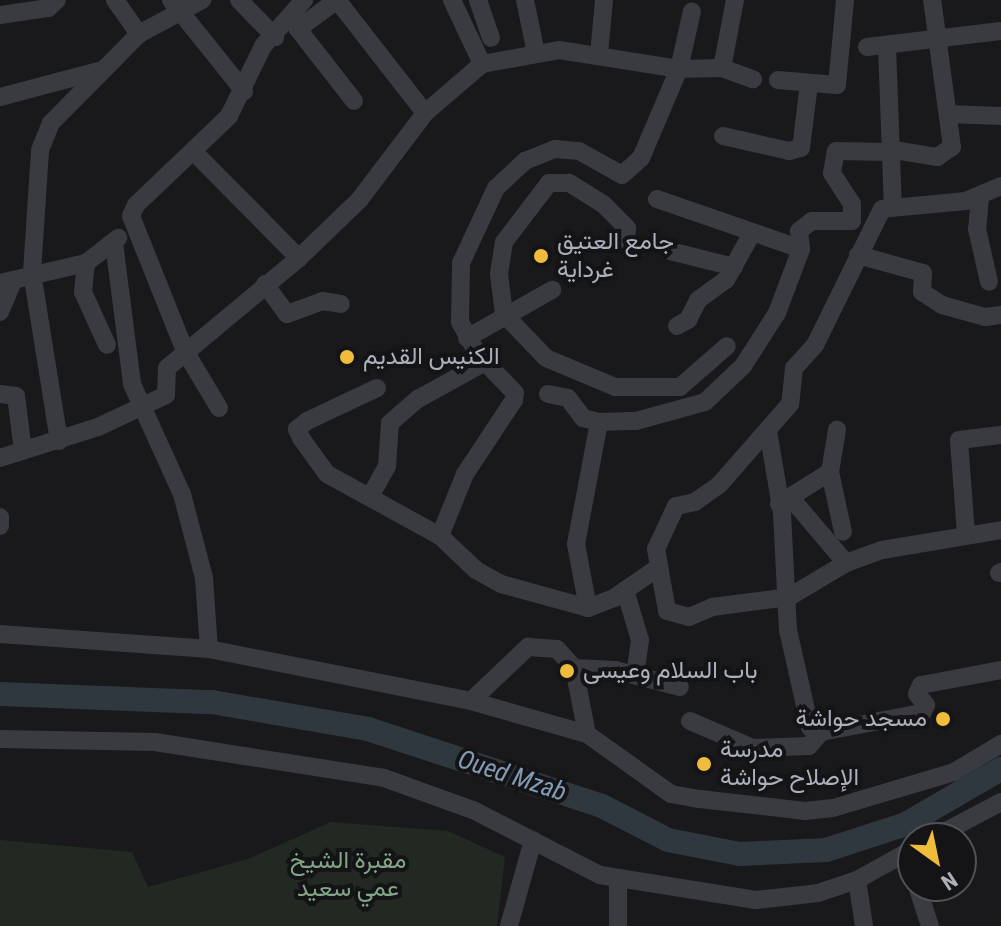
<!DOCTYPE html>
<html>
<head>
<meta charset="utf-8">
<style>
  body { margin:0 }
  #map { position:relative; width:1001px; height:926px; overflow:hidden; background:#19191b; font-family:"Roboto Condensed",Vazirmatn,sans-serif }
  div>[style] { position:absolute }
  .green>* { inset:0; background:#212922 }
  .river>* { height:24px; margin:-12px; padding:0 12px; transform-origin:12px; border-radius:12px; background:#2f373f }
  .minor>* { height:18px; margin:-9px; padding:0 9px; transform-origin:9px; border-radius:9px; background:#3a3b40 }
  .dots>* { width:22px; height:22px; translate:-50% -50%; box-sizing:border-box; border:4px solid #141416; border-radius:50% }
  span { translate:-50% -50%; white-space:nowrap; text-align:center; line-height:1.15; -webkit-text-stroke:8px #141416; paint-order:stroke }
  .poi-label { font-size:24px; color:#acb0bb }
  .left { translate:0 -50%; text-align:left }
  .right { translate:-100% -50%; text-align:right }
  .park-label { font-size:24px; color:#83a587 }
  .water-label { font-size:26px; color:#849bb5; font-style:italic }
  .north { position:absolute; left:897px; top:822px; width:80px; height:80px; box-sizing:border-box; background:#141416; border:2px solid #515258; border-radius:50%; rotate:147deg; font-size:22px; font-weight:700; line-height:32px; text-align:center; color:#acb0bb }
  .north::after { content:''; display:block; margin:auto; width:28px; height:36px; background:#f0bc3c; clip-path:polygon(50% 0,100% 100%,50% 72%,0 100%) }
</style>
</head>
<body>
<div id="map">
  <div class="green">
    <div style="clip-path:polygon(331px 822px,448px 831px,505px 857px,497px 926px,0 926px,0 840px,132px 852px,148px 887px,248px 859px)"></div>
  </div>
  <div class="river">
    <div style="left:0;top:694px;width:212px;rotate:2.2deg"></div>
    <div style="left:212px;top:702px;width:158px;rotate:9.8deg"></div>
    <div style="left:368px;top:729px;width:246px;rotate:18.2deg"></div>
    <div style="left:602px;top:806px;width:74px;rotate:27.3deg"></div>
    <div style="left:668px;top:840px;width:73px;rotate:11deg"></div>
    <div style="left:740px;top:854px;width:86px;rotate:-2.7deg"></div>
    <div style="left:826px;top:850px;width:84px;rotate:-18deg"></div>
    <div style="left:906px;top:824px;width:110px;rotate:-30.1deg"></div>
  </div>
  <div class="minor">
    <div style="left:115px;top:0;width:42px;rotate:54.8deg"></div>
    <div style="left:171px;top:0;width:117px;rotate:51.3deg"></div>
    <div style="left:239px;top:0;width:52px;rotate:45.8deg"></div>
    <div style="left:337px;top:0;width:143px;rotate:52.1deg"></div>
    <div style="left:337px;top:0;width:49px;rotate:143.4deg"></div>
    <div style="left:298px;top:29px;width:91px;rotate:52.1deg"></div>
    <div style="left:452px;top:0;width:71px;rotate:64.9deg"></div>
    <div style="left:478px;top:0;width:40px;rotate:71.1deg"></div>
    <div style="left:525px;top:0;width:54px;rotate:78.3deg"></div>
    <div style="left:0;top:15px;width:49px;rotate:-8.3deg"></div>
    <div style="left:48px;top:8px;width:12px;rotate:-42deg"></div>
    <div style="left:887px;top:46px;width:160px;rotate:87.9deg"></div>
    <div style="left:867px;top:47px;width:135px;rotate:-6.8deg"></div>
    <div style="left:599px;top:54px;width:54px;rotate:-84.7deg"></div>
    <div style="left:722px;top:68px;width:69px;rotate:-79.2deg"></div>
    <div style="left:778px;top:80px;width:59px;rotate:4.8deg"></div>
    <div style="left:837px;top:85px;width:85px;rotate:-84.6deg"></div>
    <div style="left:0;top:97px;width:106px;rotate:-14.8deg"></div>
    <div style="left:948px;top:114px;width:53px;rotate:2.2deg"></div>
    <div style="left:723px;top:136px;width:68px;rotate:12.8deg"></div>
    <div style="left:789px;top:151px;width:12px;rotate:-14deg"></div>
    <div style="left:801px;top:148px;width:64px;rotate:-82.9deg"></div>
    <div style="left:888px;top:149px;width:50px;rotate:9.3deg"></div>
    <div style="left:937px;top:157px;width:18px;rotate:-34deg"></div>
    <div style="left:952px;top:147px;width:148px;rotate:-97.7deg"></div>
    <div style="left:193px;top:151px;width:151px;rotate:45.3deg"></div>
    <div style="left:1001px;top:186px;width:38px;rotate:157deg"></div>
    <div style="left:966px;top:201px;width:84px;rotate:174.6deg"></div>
    <div style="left:882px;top:209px;width:152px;rotate:116.2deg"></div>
    <div style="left:815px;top:345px;width:31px;rotate:132deg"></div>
    <div style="left:794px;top:368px;width:36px;rotate:96deg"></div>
    <div style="left:790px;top:404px;width:108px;rotate:131.2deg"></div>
    <div style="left:719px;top:485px;width:29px;rotate:145deg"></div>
    <div style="left:695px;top:502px;width:19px;rotate:168deg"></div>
    <div style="left:676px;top:506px;width:47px;rotate:114.9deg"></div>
    <div style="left:656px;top:549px;width:63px;rotate:79.9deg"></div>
    <div style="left:667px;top:611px;width:23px;rotate:15deg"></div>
    <div style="left:689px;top:617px;width:25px;rotate:-23deg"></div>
    <div style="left:712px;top:607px;width:78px;rotate:-7.4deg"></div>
    <div style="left:789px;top:597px;width:66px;rotate:-30.8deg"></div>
    <div style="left:846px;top:563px;width:38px;rotate:-20deg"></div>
    <div style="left:882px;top:550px;width:121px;rotate:-9.5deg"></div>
    <div style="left:980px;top:197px;width:32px;rotate:95deg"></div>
    <div style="left:977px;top:229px;width:54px;rotate:77.2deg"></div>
    <div style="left:657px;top:199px;width:152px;rotate:19.1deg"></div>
    <div style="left:626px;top:240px;width:12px;rotate:-85deg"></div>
    <div style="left:627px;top:228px;width:34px;rotate:-135deg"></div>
    <div style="left:603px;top:204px;width:40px;rotate:-148deg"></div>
    <div style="left:569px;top:183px;width:20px;rotate:180deg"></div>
    <div style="left:549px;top:183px;width:74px;rotate:127.3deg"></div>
    <div style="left:504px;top:242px;width:32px;rotate:99deg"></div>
    <div style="left:499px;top:274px;width:40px;rotate:82.9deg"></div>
    <div style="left:504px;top:314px;width:61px;rotate:46.3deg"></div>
    <div style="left:546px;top:358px;width:75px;rotate:22.8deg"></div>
    <div style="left:615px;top:387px;width:65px"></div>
    <div style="left:680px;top:387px;width:62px;rotate:-41.1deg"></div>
    <div style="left:114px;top:243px;width:142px;rotate:82.7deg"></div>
    <div style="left:132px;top:384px;width:121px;rotate:65.6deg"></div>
    <div style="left:182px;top:494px;width:87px;rotate:75.3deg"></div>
    <div style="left:204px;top:578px;width:71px;rotate:86deg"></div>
    <div style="left:670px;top:251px;width:66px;rotate:14deg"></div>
    <div style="left:858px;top:255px;width:67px;rotate:15.5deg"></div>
    <div style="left:923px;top:273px;width:19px;rotate:93deg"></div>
    <div style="left:922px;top:292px;width:24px;rotate:33deg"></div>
    <div style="left:942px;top:305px;width:45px;rotate:15.6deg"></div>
    <div style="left:985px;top:317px;width:16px;rotate:-7deg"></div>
    <div style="left:86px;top:263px;width:29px;rotate:96deg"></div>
    <div style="left:83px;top:292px;width:58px;rotate:65.6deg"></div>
    <div style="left:0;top:283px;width:88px;rotate:-13.1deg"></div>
    <div style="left:86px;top:263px;width:41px;rotate:-38deg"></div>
    <div style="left:265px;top:284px;width:37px;rotate:54deg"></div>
    <div style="left:287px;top:314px;width:37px;rotate:-20deg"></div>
    <div style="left:322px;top:301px;width:19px;rotate:9deg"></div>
    <div style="left:0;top:312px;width:34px;rotate:-67deg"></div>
    <div style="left:677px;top:326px;width:13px;rotate:-29deg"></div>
    <div style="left:688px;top:320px;width:22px;rotate:-63deg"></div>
    <div style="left:698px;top:300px;width:34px;rotate:-36deg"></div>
    <div style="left:726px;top:280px;width:54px;rotate:-61deg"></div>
    <div style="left:467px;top:338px;width:98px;rotate:-29.5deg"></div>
    <div style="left:476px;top:351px;width:33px;rotate:-119deg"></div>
    <div style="left:460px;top:322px;width:59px;rotate:-89deg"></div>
    <div style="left:461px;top:263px;width:83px;rotate:-65deg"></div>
    <div style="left:496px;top:188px;width:40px;rotate:-43deg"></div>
    <div style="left:525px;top:161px;width:32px;rotate:-22deg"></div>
    <div style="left:555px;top:149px;width:24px;rotate:5deg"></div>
    <div style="left:579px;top:151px;width:49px;rotate:29.2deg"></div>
    <div style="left:622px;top:175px;width:25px;rotate:-42deg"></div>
    <div style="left:641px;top:158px;width:97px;rotate:-66.9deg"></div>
    <div style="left:679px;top:69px;width:59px;rotate:-77.4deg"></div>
    <div style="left:377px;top:388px;width:77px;rotate:154.8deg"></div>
    <div style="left:307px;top:421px;width:13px;rotate:141deg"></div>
    <div style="left:297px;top:429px;width:10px;rotate:66deg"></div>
    <div style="left:301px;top:438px;width:44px;rotate:54.2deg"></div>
    <div style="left:327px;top:474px;width:129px;rotate:28.8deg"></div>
    <div style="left:440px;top:536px;width:50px;rotate:43.4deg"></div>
    <div style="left:476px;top:570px;width:29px;rotate:29deg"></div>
    <div style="left:501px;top:584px;width:90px;rotate:15.4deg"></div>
    <div style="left:588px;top:608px;width:28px;rotate:-21deg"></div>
    <div style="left:614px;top:598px;width:55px;rotate:-34.6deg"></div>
    <div style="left:0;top:394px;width:16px;rotate:7deg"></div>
    <div style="left:16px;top:396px;width:55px;rotate:82.7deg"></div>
    <div style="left:548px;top:394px;width:20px;rotate:11deg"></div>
    <div style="left:568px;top:398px;width:25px;rotate:53deg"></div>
    <div style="left:583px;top:418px;width:16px;rotate:14deg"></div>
    <div style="left:599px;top:422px;width:37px;rotate:-2deg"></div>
    <div style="left:636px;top:421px;width:72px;rotate:-15.4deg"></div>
    <div style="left:705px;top:402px;width:52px;rotate:-43.5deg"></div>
    <div style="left:743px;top:366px;width:63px;rotate:-57.3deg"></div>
    <div style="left:777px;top:313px;width:68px;rotate:-69.4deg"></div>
    <div style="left:801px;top:249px;width:18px;rotate:-96deg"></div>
    <div style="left:799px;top:231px;width:16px;rotate:-38deg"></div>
    <div style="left:812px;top:221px;width:40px"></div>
    <div style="left:852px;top:221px;width:17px;rotate:-90deg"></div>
    <div style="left:852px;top:204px;width:37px;rotate:-123deg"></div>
    <div style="left:832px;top:173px;width:22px;rotate:-80deg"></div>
    <div style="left:836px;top:151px;width:52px;rotate:1.1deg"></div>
    <div style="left:219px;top:408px;width:66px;rotate:-120.8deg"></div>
    <div style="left:185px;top:351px;width:145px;rotate:-111.8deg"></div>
    <div style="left:131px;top:216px;width:12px;rotate:-66deg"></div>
    <div style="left:136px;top:205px;width:129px;rotate:-43.7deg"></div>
    <div style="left:229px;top:116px;width:78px;rotate:-64.1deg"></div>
    <div style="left:263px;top:46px;width:62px;rotate:-48.3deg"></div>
    <div style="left:768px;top:431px;width:83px;rotate:80.3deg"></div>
    <div style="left:782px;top:513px;width:117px;rotate:87.1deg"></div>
    <div style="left:788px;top:630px;width:100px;rotate:77.3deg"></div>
    <div style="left:59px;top:441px;width:171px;rotate:-99.1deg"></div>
    <div style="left:32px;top:272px;width:122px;rotate:-86.2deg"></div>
    <div style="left:40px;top:150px;width:29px;rotate:-68deg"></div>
    <div style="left:51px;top:123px;width:125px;rotate:-45.3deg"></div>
    <div style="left:139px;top:34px;width:72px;rotate:-28.4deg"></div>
    <div style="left:0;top:458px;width:103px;rotate:-17.6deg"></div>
    <div style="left:98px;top:427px;width:75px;rotate:-25.2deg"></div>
    <div style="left:166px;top:395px;width:27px;rotate:-88deg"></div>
    <div style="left:167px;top:368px;width:172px;rotate:-39.8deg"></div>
    <div style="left:299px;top:258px;width:85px;rotate:-44deg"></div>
    <div style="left:360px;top:199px;width:108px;rotate:-52.9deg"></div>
    <div style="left:425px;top:113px;width:75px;rotate:-40.7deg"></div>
    <div style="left:482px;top:64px;width:78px;rotate:-10.3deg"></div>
    <div style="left:559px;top:50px;width:121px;rotate:9deg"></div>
    <div style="left:679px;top:69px;width:43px;rotate:-1.3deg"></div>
    <div style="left:722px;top:68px;width:33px;rotate:20deg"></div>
    <div style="left:830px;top:472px;width:61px;rotate:77.8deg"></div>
    <div style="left:371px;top:495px;width:33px;rotate:-61deg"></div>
    <div style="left:387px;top:466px;width:43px;rotate:-86deg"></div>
    <div style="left:390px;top:423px;width:37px;rotate:-41deg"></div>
    <div style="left:418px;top:399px;width:77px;rotate:-28.9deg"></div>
    <div style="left:485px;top:362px;width:43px;rotate:45.9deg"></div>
    <div style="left:515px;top:393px;width:7px;rotate:98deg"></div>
    <div style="left:514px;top:400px;width:89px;rotate:123.5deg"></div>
    <div style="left:465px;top:474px;width:67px;rotate:112deg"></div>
    <div style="left:790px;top:497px;width:47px;rotate:-32deg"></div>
    <div style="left:830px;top:472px;width:43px;rotate:-80.5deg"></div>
    <div style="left:779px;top:504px;width:13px;rotate:-32deg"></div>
    <div style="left:790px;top:497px;width:87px;rotate:49.7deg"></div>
    <div style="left:0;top:517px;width:9px;rotate:90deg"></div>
    <div style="left:966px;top:534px;width:94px;rotate:-94.3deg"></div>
    <div style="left:959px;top:440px;width:42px;rotate:-6.8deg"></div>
    <div style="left:999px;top:573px;width:2px;rotate:-27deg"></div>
    <div style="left:625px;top:590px;width:52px;rotate:73.3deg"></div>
    <div style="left:640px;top:640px;width:36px;rotate:98deg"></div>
    <div style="left:588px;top:608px;width:65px;rotate:-100.6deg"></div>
    <div style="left:576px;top:544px;width:124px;rotate:-79.3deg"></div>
    <div style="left:0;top:634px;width:210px;rotate:4.1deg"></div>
    <div style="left:209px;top:649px;width:267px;rotate:11.2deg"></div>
    <div style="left:471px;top:701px;width:121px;rotate:15.9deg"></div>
    <div style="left:587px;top:734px;width:103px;rotate:35.5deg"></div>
    <div style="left:671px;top:794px;width:29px;rotate:10deg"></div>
    <div style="left:700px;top:799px;width:106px;rotate:6.5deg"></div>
    <div style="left:805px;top:811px;width:28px;rotate:-6deg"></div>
    <div style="left:833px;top:808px;width:126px;rotate:-16.6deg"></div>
    <div style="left:954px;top:772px;width:55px;rotate:-30.8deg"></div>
    <div style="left:574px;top:668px;width:67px;rotate:78.9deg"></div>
    <div style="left:471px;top:701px;width:79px;rotate:-43.5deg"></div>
    <div style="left:528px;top:647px;width:29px;rotate:4deg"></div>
    <div style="left:557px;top:649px;width:25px;rotate:48deg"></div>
    <div style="left:574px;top:668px;width:41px;rotate:2.8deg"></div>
    <div style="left:615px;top:670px;width:67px;rotate:14.7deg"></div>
    <div style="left:690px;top:721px;width:69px;rotate:23.2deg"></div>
    <div style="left:753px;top:748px;width:56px;rotate:-2deg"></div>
    <div style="left:809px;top:746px;width:18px;rotate:-49deg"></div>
    <div style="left:821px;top:732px;width:103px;rotate:-10.7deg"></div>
    <div style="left:922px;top:713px;width:9px;rotate:-63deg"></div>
    <div style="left:926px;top:705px;width:14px;rotate:-129deg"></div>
    <div style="left:917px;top:694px;width:10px;rotate:-66deg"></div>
    <div style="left:921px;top:685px;width:81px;rotate:-10.6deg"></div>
    <div style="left:0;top:739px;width:155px;rotate:1.1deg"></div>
    <div style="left:155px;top:742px;width:232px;rotate:8.9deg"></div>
    <div style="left:384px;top:778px;width:95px;rotate:19.8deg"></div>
    <div style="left:473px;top:810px;width:143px;rotate:27.1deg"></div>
    <div style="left:600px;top:875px;width:158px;rotate:9.1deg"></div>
    <div style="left:756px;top:900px;width:62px;rotate:-6.4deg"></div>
    <div style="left:818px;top:893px;width:41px;rotate:-18.4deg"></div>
    <div style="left:857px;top:880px;width:64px;rotate:-29deg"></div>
    <div style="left:933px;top:838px;width:77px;rotate:-27.9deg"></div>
    <div style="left:618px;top:880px;width:46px;rotate:90deg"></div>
    <div style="left:857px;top:880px;width:47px;rotate:81.3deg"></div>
    <div style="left:917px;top:886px;width:42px;rotate:72deg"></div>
    <div style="left:509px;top:926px;width:89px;rotate:-74.4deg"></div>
  </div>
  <div class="dots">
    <div style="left:541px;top:256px;background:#f0bc3c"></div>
    <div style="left:347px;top:357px;background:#f0bc3c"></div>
    <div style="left:567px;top:671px;background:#f0bc3c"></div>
    <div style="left:943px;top:719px;background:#f0bc3c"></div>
    <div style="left:704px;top:764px;background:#f0bc3c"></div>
  </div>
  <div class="poi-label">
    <span class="left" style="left:557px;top:256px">جامع العتيق<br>غرداية</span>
    <span class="left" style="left:363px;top:357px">الكنيس القديم</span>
    <span class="left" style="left:583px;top:671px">باب السلام وعيسى</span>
    <span class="right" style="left:927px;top:719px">مسجد حواشة</span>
    <span class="left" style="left:720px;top:764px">مدرسة<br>الإصلاح حواشة</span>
  </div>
  <div class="park-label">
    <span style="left:348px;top:875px">مقبرة الشيخ<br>عمي سعيد</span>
  </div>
  <div class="water-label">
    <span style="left:512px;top:776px;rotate:18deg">Oued Mzab</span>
  </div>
  <div class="north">N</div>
</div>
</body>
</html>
